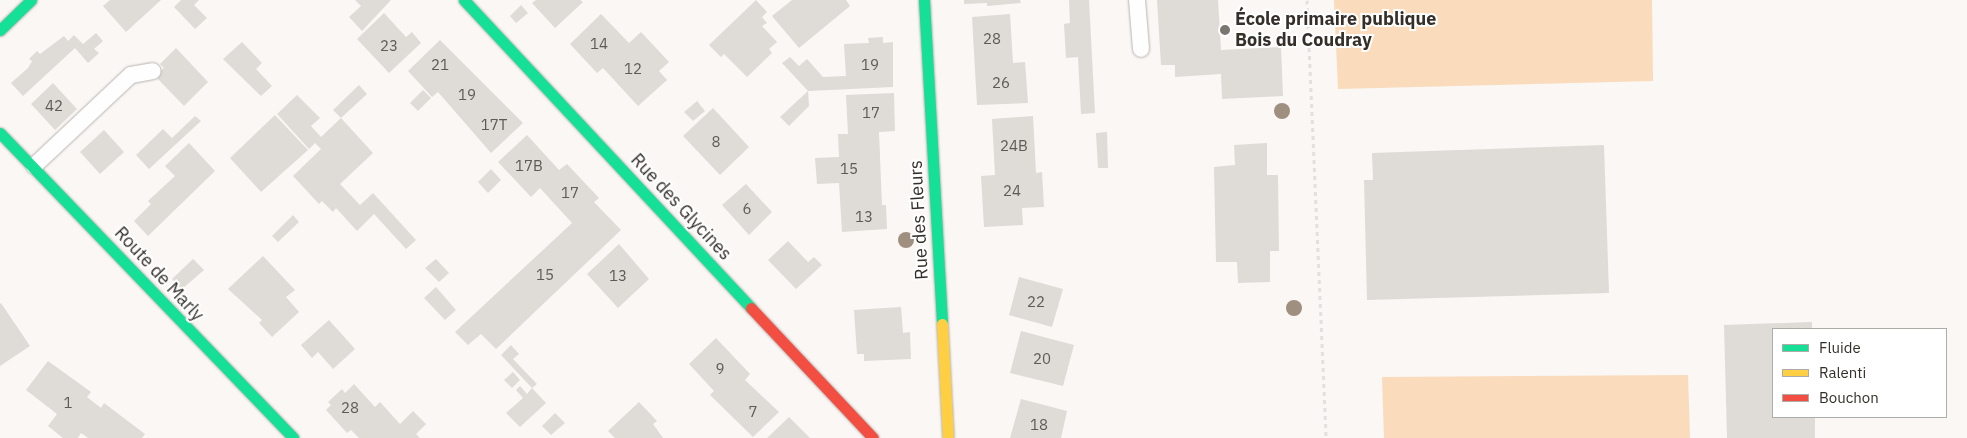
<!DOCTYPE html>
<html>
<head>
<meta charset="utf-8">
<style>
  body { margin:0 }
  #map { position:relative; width:1967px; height:438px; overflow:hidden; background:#faf7f5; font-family:"IBM Plex Sans",sans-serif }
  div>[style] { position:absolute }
  .green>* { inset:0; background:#fadbbc }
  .building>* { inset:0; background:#dfdbd7 }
  .path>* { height:3px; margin-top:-1.5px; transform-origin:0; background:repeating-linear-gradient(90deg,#e2e1e0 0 4px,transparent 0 8px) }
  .roads { filter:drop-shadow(0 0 1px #b8b4b1) drop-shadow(0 0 1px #b8b4b1) }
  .lane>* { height:16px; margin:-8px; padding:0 8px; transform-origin:8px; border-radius:8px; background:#fefefe }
  .fast>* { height:11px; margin:-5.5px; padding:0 5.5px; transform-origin:5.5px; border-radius:5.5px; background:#16e098 }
  .slow>* { height:11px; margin:-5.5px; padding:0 5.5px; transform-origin:5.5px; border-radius:5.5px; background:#ffcf43 }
  .jam>* { height:11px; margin:-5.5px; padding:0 5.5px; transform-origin:5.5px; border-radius:5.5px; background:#f24e42 }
  .trees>* { width:16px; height:16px; margin:-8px; border-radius:50%; background:#9f8f7e }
  .dots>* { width:14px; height:14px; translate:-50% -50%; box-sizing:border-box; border:2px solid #fff; border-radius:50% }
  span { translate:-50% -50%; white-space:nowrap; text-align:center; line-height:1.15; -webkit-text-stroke:4px #fff; paint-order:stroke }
  .number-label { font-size:15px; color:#5f5a54 }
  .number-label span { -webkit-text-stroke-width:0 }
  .poi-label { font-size:18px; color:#342f29; font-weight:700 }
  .left { translate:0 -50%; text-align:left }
  .street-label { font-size:18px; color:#342f29 }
  .legend { position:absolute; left:1772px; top:328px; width:175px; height:90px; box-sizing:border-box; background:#fff; border:1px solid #aeaca9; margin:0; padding:6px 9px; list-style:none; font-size:15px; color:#342f29 }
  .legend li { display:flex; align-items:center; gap:10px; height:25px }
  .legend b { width:25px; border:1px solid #aeaca9 }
</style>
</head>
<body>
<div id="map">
  <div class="green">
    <div style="clip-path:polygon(1334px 0,1652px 0,1653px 81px,1338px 89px)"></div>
    <div style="clip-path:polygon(1688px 375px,1690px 438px,1384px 438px,1382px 377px)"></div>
  </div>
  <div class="building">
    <div style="clip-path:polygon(110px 0,161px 0,126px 32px,103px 6px)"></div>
    <div style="clip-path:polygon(181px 0,199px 0,194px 5px,207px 18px,195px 29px,174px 7px)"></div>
    <div style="clip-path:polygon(355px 0,391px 0,362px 31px,349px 17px,361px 6px)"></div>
    <div style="clip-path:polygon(536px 0,580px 0,583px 2px,555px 28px,532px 3px)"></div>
    <div style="clip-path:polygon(756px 0,767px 12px,762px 17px,767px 23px,762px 26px,777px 42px,769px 49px,772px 53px,747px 77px,724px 54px,721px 57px,709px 45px)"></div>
    <div style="clip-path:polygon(792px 0,846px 0,850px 6px,799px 48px,772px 16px)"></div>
    <div style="clip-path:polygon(964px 0,1020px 0,1021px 3px,987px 6px,987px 3px,964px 4px)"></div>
    <div style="clip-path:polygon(1069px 0,1089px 0,1095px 113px,1081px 114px,1078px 57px,1066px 58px,1064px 24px,1070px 23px)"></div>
    <div style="clip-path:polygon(1157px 0,1218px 0,1221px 50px,1281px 47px,1283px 96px,1222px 99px,1221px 74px,1175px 77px,1175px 65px,1161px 65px)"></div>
    <div style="clip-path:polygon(521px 5px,528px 13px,516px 23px,510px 16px)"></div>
    <div style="clip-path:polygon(384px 13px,406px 37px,412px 32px,421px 43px,389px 73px,357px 39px)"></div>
    <div style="clip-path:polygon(601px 14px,629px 43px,641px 32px,669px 62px,659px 71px,667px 80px,638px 106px,603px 68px,597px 73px,570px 44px)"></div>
    <div style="clip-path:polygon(1010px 14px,1013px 63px,1025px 62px,1028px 103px,977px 105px,972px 17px)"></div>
    <div style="clip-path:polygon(96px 33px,103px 41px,94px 49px,99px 53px,88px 63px,75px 48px,23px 96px,11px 83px,28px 68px,32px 61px,29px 59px,37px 51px,40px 54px,64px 36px,68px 41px,74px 35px,83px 44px)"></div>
    <div style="clip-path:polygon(883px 37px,883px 43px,893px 42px,893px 87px,808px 91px,782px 63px,790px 57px,799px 66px,807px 59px,823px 77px,846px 76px,844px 44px,869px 43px,868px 38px)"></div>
    <div style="clip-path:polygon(440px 40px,523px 123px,491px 153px,438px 92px,432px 97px,408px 71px)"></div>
    <div style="clip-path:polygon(242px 42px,262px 63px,256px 69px,272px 86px,261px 96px,223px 59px)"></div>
    <div style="clip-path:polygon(176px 48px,208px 82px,184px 106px,155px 76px,164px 68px,160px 64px)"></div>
    <div style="clip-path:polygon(53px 83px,77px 109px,55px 130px,31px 104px)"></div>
    <div style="clip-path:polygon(359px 85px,367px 94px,341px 118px,333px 110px)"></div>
    <div style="clip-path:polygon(423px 90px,431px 98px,418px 111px,410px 103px)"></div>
    <div style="clip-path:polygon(808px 91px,809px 106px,789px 126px,780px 117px)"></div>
    <div style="clip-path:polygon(894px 93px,895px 131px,879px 132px,882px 205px,886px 205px,887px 229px,842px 232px,839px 183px,817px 184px,815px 158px,839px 157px,838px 134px,848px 134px,846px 95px)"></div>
    <div style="clip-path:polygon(297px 95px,320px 118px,311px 126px,321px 137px,341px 118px,373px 153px,340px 184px,360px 205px,373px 193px,416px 240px,406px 249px,374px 214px,357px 231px,336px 208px,333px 212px,322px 201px,319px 204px,293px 176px,321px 149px,315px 143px,309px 149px,277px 114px)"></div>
    <div style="clip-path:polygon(697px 101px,705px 111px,693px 121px,684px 112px)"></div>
    <div style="clip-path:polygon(713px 108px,749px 147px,720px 175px,683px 136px)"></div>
    <div style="clip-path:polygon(275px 115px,308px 150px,261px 192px,230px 158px)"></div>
    <div style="clip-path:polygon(195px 116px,201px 121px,149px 169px,136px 155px,163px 129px,172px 138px)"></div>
    <div style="clip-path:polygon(1033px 116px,1036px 173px,1042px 172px,1044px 207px,1022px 208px,1023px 225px,984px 227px,981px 176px,995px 175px,992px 119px)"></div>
    <div style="clip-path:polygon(104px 130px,124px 152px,100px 174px,80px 152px)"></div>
    <div style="clip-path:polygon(1107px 132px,1108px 168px,1098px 168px,1096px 133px)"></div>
    <div style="clip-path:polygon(527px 135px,559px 170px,567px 164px,599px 198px,594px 202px,621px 230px,496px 349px,481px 334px,468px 345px,455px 332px,572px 223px,540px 188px,531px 197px,498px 162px)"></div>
    <div style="clip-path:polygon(189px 143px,215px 171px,148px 236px,134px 221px,151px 204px,148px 201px,175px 176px,165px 166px)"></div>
    <div style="clip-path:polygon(1267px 143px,1267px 175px,1278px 175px,1279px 251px,1270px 251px,1270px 282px,1238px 283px,1237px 262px,1216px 262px,1214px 167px,1235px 165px,1234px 145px)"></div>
    <div style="clip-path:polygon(1604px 145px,1609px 293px,1367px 300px,1364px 180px,1373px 180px,1372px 153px)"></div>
    <div style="clip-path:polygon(491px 169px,501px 180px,488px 193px,478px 182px)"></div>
    <div style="clip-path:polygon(746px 184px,772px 212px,749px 235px,722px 205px)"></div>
    <div style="clip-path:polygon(293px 215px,299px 222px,278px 242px,272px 236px)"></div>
    <div style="clip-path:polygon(788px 241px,808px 262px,814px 257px,822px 265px,796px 289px,768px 260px)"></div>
    <div style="clip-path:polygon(619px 244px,649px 279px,618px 308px,587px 274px)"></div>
    <div style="clip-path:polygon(263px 256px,295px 290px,286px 297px,299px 312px,272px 337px,259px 323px,262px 320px,228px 289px)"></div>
    <div style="clip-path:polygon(193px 259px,204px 270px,182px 289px,172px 279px)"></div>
    <div style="clip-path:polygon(436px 259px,449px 273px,439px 282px,425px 268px)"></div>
    <div style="clip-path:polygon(1019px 277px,1063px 289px,1052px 327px,1009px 315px)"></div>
    <div style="clip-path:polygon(436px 287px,456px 310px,445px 320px,424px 298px)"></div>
    <div style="clip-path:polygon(1px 303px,30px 346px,0 366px,0 304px)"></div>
    <div style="clip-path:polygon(901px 307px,903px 333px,910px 332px,911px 359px,864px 361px,864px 354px,857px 354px,854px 310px)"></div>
    <div style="clip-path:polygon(329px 320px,355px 349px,333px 369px,318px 352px,312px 358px,301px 345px)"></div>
    <div style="clip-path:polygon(1812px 322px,1812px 329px,1773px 329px,1773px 417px,1815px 417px,1815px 438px,1727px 438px,1724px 325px)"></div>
    <div style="clip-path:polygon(1021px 331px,1074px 345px,1063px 386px,1010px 373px)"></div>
    <div style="clip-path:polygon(716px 338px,750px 374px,745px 380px,779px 412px,753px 437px,710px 395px,714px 391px,689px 364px)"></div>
    <div style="clip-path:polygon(511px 345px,519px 354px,513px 359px,537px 384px,532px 388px,501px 355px)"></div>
    <div style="clip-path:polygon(48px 361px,91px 392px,87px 397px,101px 408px,104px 403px,145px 434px,142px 438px,88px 438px,81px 433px,78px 438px,63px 438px,48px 426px,57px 414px,26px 390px)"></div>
    <div style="clip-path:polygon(513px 372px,520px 380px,512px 388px,504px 380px)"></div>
    <div style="clip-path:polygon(354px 384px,375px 407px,380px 402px,400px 424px,413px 411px,426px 424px,416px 434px,420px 438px,359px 438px,351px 430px,347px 433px,326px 410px,331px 405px,328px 402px,342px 389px,345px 393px)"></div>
    <div style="clip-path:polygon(520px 386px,527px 394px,532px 388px,546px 403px,520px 427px,506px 413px,523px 398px,516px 390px)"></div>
    <div style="clip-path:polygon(1021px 399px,1067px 411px,1061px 438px,1010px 438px)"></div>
    <div style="clip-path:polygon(639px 402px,657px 421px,653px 424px,663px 438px,615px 438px,608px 431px)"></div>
    <div style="clip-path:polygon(555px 413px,565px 423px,551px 435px,542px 426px)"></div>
    <div style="clip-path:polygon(789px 417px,810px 438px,767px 438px)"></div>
  </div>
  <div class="path">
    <div style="left:1307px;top:0;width:438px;rotate:87.5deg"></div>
  </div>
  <div class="roads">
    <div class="lane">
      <div style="left:1137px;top:0;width:49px;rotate:85.3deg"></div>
      <div style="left:34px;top:166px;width:133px;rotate:-43.2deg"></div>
      <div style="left:131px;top:75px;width:22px;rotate:-10deg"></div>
    </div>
    <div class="fast">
      <div style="left:464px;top:0;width:421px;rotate:47deg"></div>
      <div style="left:924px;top:0;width:324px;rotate:86.8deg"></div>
      <div style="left:0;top:30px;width:43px;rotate:-44.1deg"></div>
      <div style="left:0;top:133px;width:423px;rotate:46.1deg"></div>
    </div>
    <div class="slow">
      <div style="left:942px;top:324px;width:114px;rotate:87deg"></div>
    </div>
    <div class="jam">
      <div style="left:751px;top:308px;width:178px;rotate:46.8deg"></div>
    </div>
  </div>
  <div class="trees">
    <div style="left:1282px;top:111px"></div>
    <div style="left:906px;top:240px"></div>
    <div style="left:1294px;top:308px"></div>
  </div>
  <div class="dots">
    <div style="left:1225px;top:30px;background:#797570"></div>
  </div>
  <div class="number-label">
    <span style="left:992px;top:39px">28</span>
    <span style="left:599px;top:44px">14</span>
    <span style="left:389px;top:46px">23</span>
    <span style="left:440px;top:65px">21</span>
    <span style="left:870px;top:65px">19</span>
    <span style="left:633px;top:69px">12</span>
    <span style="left:1001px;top:83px">26</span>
    <span style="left:467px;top:95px">19</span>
    <span style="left:54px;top:106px">42</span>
    <span style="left:871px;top:113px">17</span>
    <span style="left:494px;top:125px">17T</span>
    <span style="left:716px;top:142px">8</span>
    <span style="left:1014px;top:146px">24B</span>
    <span style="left:529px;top:166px">17B</span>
    <span style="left:849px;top:169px">15</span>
    <span style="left:1012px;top:191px">24</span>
    <span style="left:570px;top:193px">17</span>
    <span style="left:747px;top:209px">6</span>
    <span style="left:864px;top:217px">13</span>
    <span style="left:545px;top:275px">15</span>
    <span style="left:618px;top:276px">13</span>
    <span style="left:1036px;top:302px">22</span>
    <span style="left:1042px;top:359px">20</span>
    <span style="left:720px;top:369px">9</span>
    <span style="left:68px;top:403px">1</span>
    <span style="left:350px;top:408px">28</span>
    <span style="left:753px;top:412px">7</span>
    <span style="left:1039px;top:425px">18</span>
  </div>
  <div class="poi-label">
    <span class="left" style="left:1235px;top:30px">École primaire publique<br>Bois du Coudray</span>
  </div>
  <div class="street-label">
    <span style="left:681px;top:207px;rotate:47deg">Rue des Glycines</span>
    <span style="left:919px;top:220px;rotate:-93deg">Rue des Fleurs</span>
    <span style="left:159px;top:274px;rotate:47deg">Route de Marly</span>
  </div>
  <ul class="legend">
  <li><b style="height:6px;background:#16e098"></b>Fluide</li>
  <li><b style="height:6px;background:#ffcf43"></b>Ralenti</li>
  <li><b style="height:6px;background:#f24e42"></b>Bouchon</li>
  </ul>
</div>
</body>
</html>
